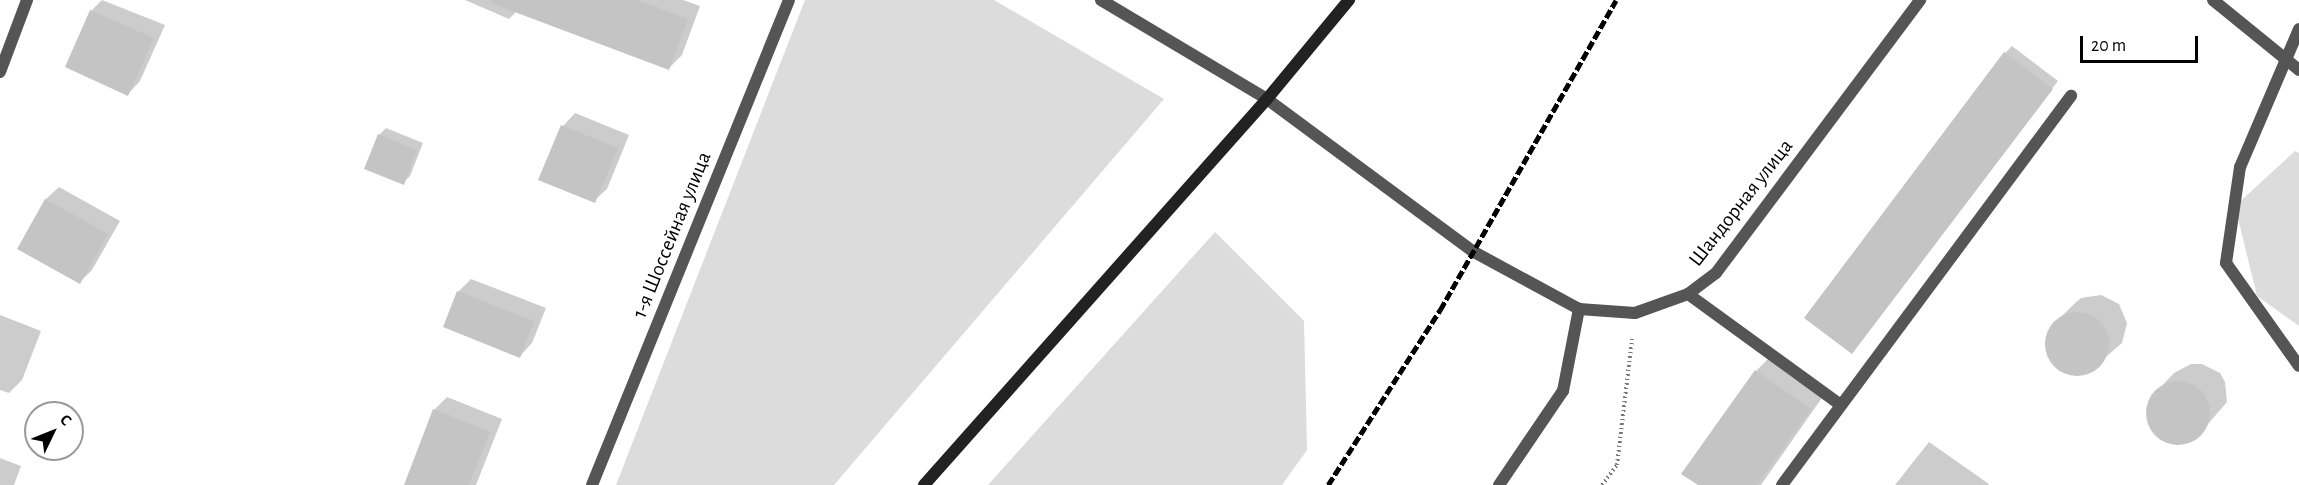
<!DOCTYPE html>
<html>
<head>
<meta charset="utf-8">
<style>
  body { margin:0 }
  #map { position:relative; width:2299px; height:485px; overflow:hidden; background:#fff; font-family:"Alegreya Sans",sans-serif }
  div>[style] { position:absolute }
  .green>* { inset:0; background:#dcdcdc }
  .shadow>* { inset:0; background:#0003 }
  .building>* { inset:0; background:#c4c4c4 }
  .round { border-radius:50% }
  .path>* { height:4px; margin-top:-2px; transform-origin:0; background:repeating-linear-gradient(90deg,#777 0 1.5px,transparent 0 4.5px) }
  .service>* { height:12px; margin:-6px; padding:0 6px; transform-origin:6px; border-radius:6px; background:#555 }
  .minor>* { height:12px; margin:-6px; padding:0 6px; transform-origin:6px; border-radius:6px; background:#555 }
  .tertiary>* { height:12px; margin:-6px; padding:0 6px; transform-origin:6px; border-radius:6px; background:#555 }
  .secondary>* { height:12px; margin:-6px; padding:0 6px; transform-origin:6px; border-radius:6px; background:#222 }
  .rail>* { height:4.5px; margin-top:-2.25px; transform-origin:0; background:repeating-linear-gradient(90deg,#000 0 9px,transparent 0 12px) }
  span { translate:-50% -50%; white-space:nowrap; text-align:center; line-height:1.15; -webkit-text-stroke:4.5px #fff; paint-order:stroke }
  .street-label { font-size:21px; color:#000 }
  .north { position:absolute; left:24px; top:401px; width:60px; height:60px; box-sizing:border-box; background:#fff; border:2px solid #999; border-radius:50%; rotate:47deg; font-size:16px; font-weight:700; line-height:24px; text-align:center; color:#000 }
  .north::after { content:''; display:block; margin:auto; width:21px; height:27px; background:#000; clip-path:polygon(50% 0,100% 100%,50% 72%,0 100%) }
  .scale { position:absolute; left:2080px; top:36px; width:118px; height:27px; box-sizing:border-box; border:3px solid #000; border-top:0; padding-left:8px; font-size:18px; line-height:21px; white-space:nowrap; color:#000; -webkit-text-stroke:4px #fff; paint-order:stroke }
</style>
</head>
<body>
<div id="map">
  <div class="green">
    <div style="clip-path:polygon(805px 0,994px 0,1164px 99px,834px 485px,616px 485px)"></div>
    <div style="clip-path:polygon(2295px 151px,2299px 153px,2299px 326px,2257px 296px,2235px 206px)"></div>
    <div style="clip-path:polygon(1215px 232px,1304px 321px,1307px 450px,1282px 485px,988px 485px)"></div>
  </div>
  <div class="shadow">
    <div style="clip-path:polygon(102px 0,165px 25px,140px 81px,128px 94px,67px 66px,92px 10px)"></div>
    <div style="clip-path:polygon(465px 0,683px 0,700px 6px,682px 55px,669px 68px,517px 11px,509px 19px)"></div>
    <div style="clip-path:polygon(2012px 46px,2058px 81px,1852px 352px,2005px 53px)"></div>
    <div style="clip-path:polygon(575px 113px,629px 135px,607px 189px,594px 201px,540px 179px,563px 126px)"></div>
    <div style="clip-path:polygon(386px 128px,423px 143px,410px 176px,403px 183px,379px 135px)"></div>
    <div style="clip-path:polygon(59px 187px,120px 221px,92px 270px,80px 282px,19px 248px,46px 199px)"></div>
    <div style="clip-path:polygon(471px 279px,546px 308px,532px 343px,520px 356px,458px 292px)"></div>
    <div style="clip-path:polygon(2101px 295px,2119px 304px,2127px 323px,2122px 343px,2086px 374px,2066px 373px,2048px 351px,2047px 341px,2055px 323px,2074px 304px,2081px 298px)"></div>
    <div style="clip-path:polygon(0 315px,41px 331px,22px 380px,9px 393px,0 390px)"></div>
    <div style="clip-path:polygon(1773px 354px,1826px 392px,1761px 485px,1700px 485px,1684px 473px,1756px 371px)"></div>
    <div style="clip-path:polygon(2191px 364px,2202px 364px,2220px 373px,2225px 382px,2227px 402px,2196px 438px,2177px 443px,2158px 436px,2148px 420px,2148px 410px,2156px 392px,2174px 373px)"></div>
    <div style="clip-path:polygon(447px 397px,502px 419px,476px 485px,405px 485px,434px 410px)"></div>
    <div style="clip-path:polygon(1929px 442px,1989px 484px,1988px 485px,1895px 485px)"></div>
    <div style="clip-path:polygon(0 458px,21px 466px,14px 485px,0 485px)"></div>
  </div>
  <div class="building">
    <div style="clip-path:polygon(492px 0,637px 0,688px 19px,669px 70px,491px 3px)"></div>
    <div style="clip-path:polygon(90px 10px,154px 38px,128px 96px,65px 67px)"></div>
    <div style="clip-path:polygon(2004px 52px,2053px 89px,1852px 354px,1804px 318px)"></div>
    <div style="clip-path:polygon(561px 125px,618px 148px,595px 203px,538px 180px)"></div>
    <div style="clip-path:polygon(378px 134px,417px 150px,404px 185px,364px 169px)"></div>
    <div style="clip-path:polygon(45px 199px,108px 234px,80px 284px,17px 249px)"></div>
    <div style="clip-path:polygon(457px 291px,534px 321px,520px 358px,443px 327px)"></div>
    <div class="round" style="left:2045px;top:312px;width:64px;height:64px"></div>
    <div style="clip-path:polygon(1755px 370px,1811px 409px,1757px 485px,1698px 485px,1681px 474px)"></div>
    <div class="round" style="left:2146px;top:381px;width:64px;height:64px"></div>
    <div style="clip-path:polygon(433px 409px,490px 432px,469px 485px,404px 485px)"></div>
  </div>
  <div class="path">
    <div style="left:1602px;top:485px;width:25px;rotate:-53deg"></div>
    <div style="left:1617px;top:465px;width:127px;rotate:-83.2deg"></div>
  </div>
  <div class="service">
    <div style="left:2299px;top:29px;width:150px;rotate:113.1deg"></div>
    <div style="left:2240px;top:167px;width:97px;rotate:98.3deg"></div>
    <div style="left:2226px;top:263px;width:126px;rotate:54.7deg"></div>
    <div style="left:1688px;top:294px;width:189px;rotate:36deg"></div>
    <div style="left:1499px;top:485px;width:114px;rotate:-55.8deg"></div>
    <div style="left:1563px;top:391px;width:84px;rotate:-79deg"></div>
    <div style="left:1782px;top:485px;width:485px;rotate:-53.4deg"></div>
  </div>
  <div class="minor">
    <div style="left:1101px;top:0;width:193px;rotate:30.8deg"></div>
    <div style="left:0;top:72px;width:77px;rotate:-69.4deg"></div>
    <div style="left:592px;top:485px;width:523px;rotate:-67.89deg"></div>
  </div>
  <div class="tertiary">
    <div style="left:2213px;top:0;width:111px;rotate:39.1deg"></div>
    <div style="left:1267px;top:99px;width:257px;rotate:36.5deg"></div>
    <div style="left:1474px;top:252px;width:119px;rotate:28.5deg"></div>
    <div style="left:1579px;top:309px;width:56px;rotate:4.1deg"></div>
    <div style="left:1635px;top:313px;width:56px;rotate:-19.7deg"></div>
    <div style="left:1688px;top:294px;width:35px;rotate:-37deg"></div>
    <div style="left:1716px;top:273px;width:341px;rotate:-53.2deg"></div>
  </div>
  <div class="secondary">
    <div style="left:924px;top:485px;width:516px;rotate:-48.38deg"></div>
    <div style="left:1267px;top:99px;width:129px;rotate:-50.4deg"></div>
  </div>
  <div class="rail">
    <div style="left:1328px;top:485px;width:208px;rotate:-57.4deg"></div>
    <div style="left:1440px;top:310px;width:356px;rotate:-60.4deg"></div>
  </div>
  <div class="street-label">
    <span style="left:1741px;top:203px;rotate:-52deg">Шандорная улица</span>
    <span style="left:672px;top:235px;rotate:-68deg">1-я Шоссейная улица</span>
  </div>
  <div class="north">С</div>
  <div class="scale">20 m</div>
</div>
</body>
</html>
